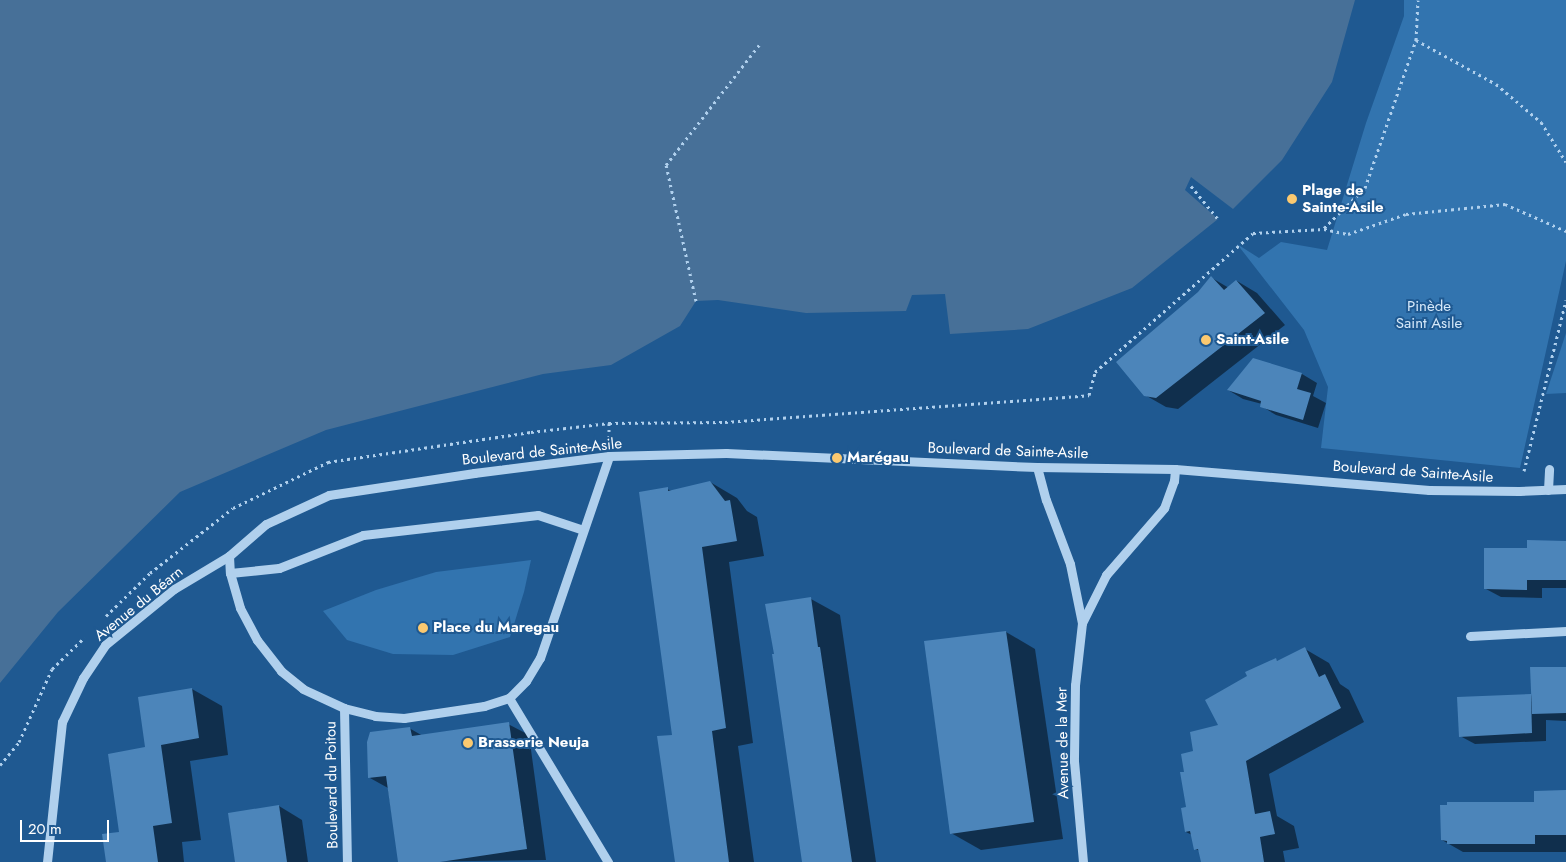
<!DOCTYPE html>
<html>
<head>
<meta charset="utf-8">
<style>
  body { margin:0 }
  #map { position:relative; width:1566px; height:862px; overflow:hidden; background:#1f5991; font-family:Jost,sans-serif }
  div>[style] { position:absolute }
  .green>* { inset:0; background:#3274af }
  .water>* { inset:0; background:#477098 }
  .shadow>* { inset:0; background:#0007 }
  .building>* { inset:0; background:#4c85ba }
  .path>* { height:3px; margin-top:-1.5px; transform-origin:0; background:repeating-linear-gradient(90deg,#b0d0ed 0 2.5px,transparent 0 6.5px) }
  .minor>* { height:9px; margin:-4.5px; padding:0 4.5px; transform-origin:4.5px; border-radius:4.5px; background:#b0d0ed }
  .dots>* { width:14px; height:14px; translate:-50% -50%; box-sizing:border-box; border:2px solid #1f5991; border-radius:50% }
  span { translate:-50% -50%; white-space:nowrap; text-align:center; line-height:1.15; -webkit-text-stroke:4px #1f5991; paint-order:stroke }
  .poi-label { font-size:15px; color:#fff; font-weight:700 }
  .left { translate:0 -50%; text-align:left }
  .park-label { font-size:15px; color:#d6e9fa }
  .street-label { font-size:15px; color:#fff }
  .scale { position:absolute; left:20px; top:820px; width:89px; height:22px; box-sizing:border-box; border:2px solid #fff; border-top:0; padding-left:6px; font-size:15px; line-height:18px; white-space:nowrap; color:#fff; -webkit-text-stroke:4px #1f5991; paint-order:stroke }
</style>
</head>
<body>
<div id="map">
  <div class="green">
    <div style="clip-path:polygon(1404px 0,1566px 0,1566px 261px,1520px 468px,1321px 448px,1328px 387px,1304px 330px,1237px 244px,1259px 258px,1281px 242px,1327px 250px,1366px 123px,1404px 16px)"></div>
    <div style="clip-path:polygon(1566px 333px,1566px 393px,1546px 394px)"></div>
    <div style="clip-path:polygon(531px 560px,524px 592px,510px 637px,453px 655px,393px 654px,347px 640px,323px 611px,376px 590px,436px 572px)"></div>
  </div>
  <div class="water">
    <div style="clip-path:polygon(0 0,1355px 0,1332px 82px,1282px 160px,1233px 209px,1191px 177px,1185px 190px,1218px 219px,1132px 288px,1028px 329px,950px 334px,945px 294px,912px 295px,906px 311px,806px 313px,718px 300px,696px 301px,680px 326px,611px 365px,543px 374px,326px 430px,180px 492px,58px 612px,0 683px)"></div>
  </div>
  <div class="shadow">
    <div style="clip-path:polygon(1212px 278px,1229px 288px,1237px 281px,1257px 293px,1285px 325px,1178px 409px,1166px 407px,1145px 395px,1199px 293px)"></div>
    <div style="clip-path:polygon(1253px 360px,1302px 374px,1317px 383px,1313px 396px,1326px 403px,1318px 428px,1276px 415px,1261px 406px,1262px 404px,1243px 399px,1228px 390px)"></div>
    <div style="clip-path:polygon(710px 482px,737px 498px,747px 511px,757px 517px,764px 556px,729px 562px,753px 743px,738px 746px,754px 862px,676px 862px,667px 489px,672px 491px)"></div>
    <div style="clip-path:polygon(1566px 542px,1566px 588px,1542px 588px,1542px 598px,1501px 597px,1486px 589px,1528px 549px)"></div>
    <div style="clip-path:polygon(811px 599px,840px 615px,876px 862px,803px 862px,776px 655px)"></div>
    <div style="clip-path:polygon(1006px 632px,1035px 649px,1063px 839px,981px 850px,951px 833px)"></div>
    <div style="clip-path:polygon(1305px 649px,1329px 663px,1340px 684px,1349px 690px,1364px 722px,1269px 774px,1277px 816px,1294px 826px,1299px 848px,1283px 851px,1285px 862px,1202px 862px,1200px 851px,1195px 849px,1192px 835px,1186px 832px,1188px 808px,1185px 773px,1195px 752px,1276px 660px,1279px 662px)"></div>
    <div style="clip-path:polygon(1566px 668px,1566px 721px,1546px 720px,1546px 741px,1475px 744px,1460px 736px,1531px 695px,1533px 697px)"></div>
    <div style="clip-path:polygon(192px 689px,222px 706px,228px 755px,190px 761px,201px 840px,182px 842px,184px 862px,107px 862px,120px 833px,147px 748px)"></div>
    <div style="clip-path:polygon(508px 724px,529px 735px,546px 860px,399px 862px,388px 788px,370px 778px,409px 728px,423px 736px)"></div>
    <div style="clip-path:polygon(1566px 792px,1566px 852px,1463px 852px,1442px 840px,1448px 806px,1535px 803px)"></div>
    <div style="clip-path:polygon(279px 806px,302px 820px,308px 862px,236px 862px)"></div>
  </div>
  <div class="building">
    <div style="clip-path:polygon(1211px 276px,1224px 290px,1236px 280px,1265px 313px,1156px 398px,1144px 396px,1116px 362px,1198px 292px)"></div>
    <div style="clip-path:polygon(1253px 358px,1302px 373px,1297px 389px,1311px 393px,1303px 420px,1260px 407px,1261px 401px,1227px 390px)"></div>
    <div style="clip-path:polygon(710px 481px,725px 501px,730px 500px,737px 541px,702px 547px,726px 728px,712px 731px,729px 862px,675px 862px,657px 736px,672px 735px,639px 492px,668px 487px,668px 491px)"></div>
    <div style="clip-path:polygon(1527px 540px,1566px 541px,1566px 580px,1527px 580px,1527px 590px,1484px 589px,1484px 548px,1527px 548px)"></div>
    <div style="clip-path:polygon(811px 597px,818px 647px,820px 647px,852px 862px,802px 862px,772px 654px,774px 654px,765px 604px)"></div>
    <div style="clip-path:polygon(1006px 631px,1034px 822px,950px 834px,924px 641px)"></div>
    <div style="clip-path:polygon(1305px 647px,1319px 677px,1325px 674px,1341px 708px,1246px 761px,1255px 814px,1270px 811px,1275px 834px,1260px 837px,1264px 862px,1201px 862px,1198px 849px,1194px 850px,1190px 831px,1185px 832px,1181px 808px,1186px 807px,1180px 772px,1184px 772px,1181px 754px,1193px 751px,1190px 732px,1218px 725px,1205px 700px,1247px 676px,1245px 672px,1276px 658px,1277px 661px)"></div>
    <div style="clip-path:polygon(1530px 667px,1566px 667px,1566px 713px,1532px 714px)"></div>
    <div style="clip-path:polygon(192px 688px,199px 738px,161px 745px,172px 823px,153px 826px,158px 862px,106px 862px,102px 834px,119px 832px,108px 754px,145px 747px,138px 697px)"></div>
    <div style="clip-path:polygon(1531px 694px,1532px 733px,1459px 737px,1457px 697px)"></div>
    <div style="clip-path:polygon(509px 722px,527px 849px,440px 862px,398px 862px,386px 776px,368px 778px,367px 742px,370px 732px,410px 727px,412px 736px)"></div>
    <div style="clip-path:polygon(1566px 790px,1566px 835px,1535px 835px,1535px 844px,1447px 844px,1447px 841px,1441px 840px,1440px 805px,1447px 805px,1447px 802px,1534px 802px,1534px 791px)"></div>
    <div style="clip-path:polygon(279px 805px,287px 862px,235px 862px,228px 813px)"></div>
  </div>
  <div class="path">
    <div style="left:1416px;top:40px;width:91px;rotate:28.8deg"></div>
    <div style="left:1496px;top:84px;width:59px;rotate:40.2deg"></div>
    <div style="left:1541px;top:122px;width:47px;rotate:58deg"></div>
    <div style="left:1191px;top:186px;width:43px;rotate:50.7deg"></div>
    <div style="left:1324px;top:228px;width:57px;rotate:-44.3deg"></div>
    <div style="left:1365px;top:188px;width:157px;rotate:-71deg"></div>
    <div style="left:1416px;top:40px;width:40px;rotate:-87.1deg"></div>
    <div style="left:696px;top:301px;width:139px;rotate:-102.4deg"></div>
    <div style="left:666px;top:165px;width:153px;rotate:-52.2deg"></div>
    <div style="left:609px;top:423px;width:15px;rotate:90deg"></div>
    <div style="left:1524px;top:471px;width:176px;rotate:-76.2deg"></div>
    <div style="left:106px;top:616px;width:62px;rotate:-44.3deg"></div>
    <div style="left:150px;top:573px;width:105px;rotate:-38.1deg"></div>
    <div style="left:233px;top:508px;width:106px;rotate:-25.8deg"></div>
    <div style="left:328px;top:462px;width:205px;rotate:-8.4deg"></div>
    <div style="left:531px;top:432px;width:79px;rotate:-6.6deg"></div>
    <div style="left:609px;top:423px;width:116px;rotate:-0.5deg"></div>
    <div style="left:725px;top:422px;width:365px;rotate:-4.2deg"></div>
    <div style="left:1089px;top:395px;width:24px;rotate:-75deg"></div>
    <div style="left:1095px;top:372px;width:210px;rotate:-41.3deg"></div>
    <div style="left:1253px;top:233px;width:71px;rotate:-3.2deg"></div>
    <div style="left:1324px;top:229px;width:25px;rotate:12deg"></div>
    <div style="left:1348px;top:234px;width:61px;rotate:-19deg"></div>
    <div style="left:1406px;top:214px;width:100px;rotate:-5.8deg"></div>
    <div style="left:1505px;top:204px;width:67px;rotate:23.9deg"></div>
    <div style="left:0;top:765px;width:30px;rotate:-50deg"></div>
    <div style="left:19px;top:742px;width:80px;rotate:-65.7deg"></div>
    <div style="left:52px;top:669px;width:45px;rotate:-44.1deg"></div>
  </div>
  <div class="minor">
    <div style="left:1037px;top:467px;width:34px;rotate:75deg"></div>
    <div style="left:1046px;top:500px;width:68px;rotate:69.4deg"></div>
    <div style="left:1070px;top:564px;width:60px;rotate:78.5deg"></div>
    <div style="left:1082px;top:623px;width:62px;rotate:96.4deg"></div>
    <div style="left:1075px;top:685px;width:76px;rotate:90.8deg"></div>
    <div style="left:1074px;top:761px;width:101px;rotate:84.9deg"></div>
    <div style="left:1548px;top:490px;width:21px;rotate:-87deg"></div>
    <div style="left:229px;top:556px;width:17px;rotate:87deg"></div>
    <div style="left:230px;top:573px;width:36px;rotate:74deg"></div>
    <div style="left:240px;top:608px;width:36px;rotate:62deg"></div>
    <div style="left:257px;top:640px;width:39px;rotate:52deg"></div>
    <div style="left:281px;top:671px;width:28px;rotate:39deg"></div>
    <div style="left:303px;top:689px;width:45px;rotate:24.9deg"></div>
    <div style="left:344px;top:708px;width:32px;rotate:14deg"></div>
    <div style="left:375px;top:716px;width:29px;rotate:4deg"></div>
    <div style="left:404px;top:718px;width:81px;rotate:-8.5deg"></div>
    <div style="left:484px;top:706px;width:26px;rotate:-18deg"></div>
    <div style="left:509px;top:698px;width:24px;rotate:-45deg"></div>
    <div style="left:526px;top:681px;width:27px;rotate:-59deg"></div>
    <div style="left:540px;top:658px;width:213px;rotate:-71.1deg"></div>
    <div style="left:230px;top:573px;width:49px;rotate:-5.8deg"></div>
    <div style="left:279px;top:568px;width:90px;rotate:-21.4deg"></div>
    <div style="left:363px;top:535px;width:176px;rotate:-6.5deg"></div>
    <div style="left:538px;top:515px;width:47px;rotate:18.4deg"></div>
    <div style="left:1082px;top:623px;width:54px;rotate:-63.4deg"></div>
    <div style="left:1106px;top:575px;width:89px;rotate:-49.1deg"></div>
    <div style="left:1164px;top:508px;width:29px;rotate:-70deg"></div>
    <div style="left:1174px;top:481px;width:12px;rotate:-85deg"></div>
    <div style="left:1470px;top:636px;width:96px;rotate:-3deg"></div>
    <div style="left:509px;top:698px;width:192px;rotate:58.9deg"></div>
    <div style="left:344px;top:708px;width:154px;rotate:88.9deg"></div>
    <div style="left:47px;top:862px;width:141px;rotate:-83.9deg"></div>
    <div style="left:62px;top:722px;width:49px;rotate:-64.5deg"></div>
    <div style="left:83px;top:678px;width:40px;rotate:-56deg"></div>
    <div style="left:105px;top:645px;width:89px;rotate:-39.1deg"></div>
    <div style="left:174px;top:589px;width:64px;rotate:-31deg"></div>
    <div style="left:229px;top:556px;width:49px;rotate:-40.9deg"></div>
    <div style="left:266px;top:524px;width:69px;rotate:-24.7deg"></div>
    <div style="left:329px;top:495px;width:147px;rotate:-8.6deg"></div>
    <div style="left:474px;top:473px;width:136px;rotate:-7.2deg"></div>
    <div style="left:609px;top:456px;width:117px;rotate:-1.5deg"></div>
    <div style="left:726px;top:453px;width:311px;rotate:2.6deg"></div>
    <div style="left:1037px;top:467px;width:138px;rotate:0.8deg"></div>
    <div style="left:1175px;top:469px;width:255px;rotate:4.7deg"></div>
    <div style="left:1429px;top:490px;width:90px;rotate:0.6deg"></div>
    <div style="left:1519px;top:491px;width:47px;rotate:-2.4deg"></div>
  </div>
  <div class="dots">
    <div style="left:1292px;top:199px;background:#fbc970"></div>
    <div style="left:1206px;top:340px;background:#fbc970"></div>
    <div style="left:837px;top:458px;background:#fbc970"></div>
    <div style="left:423px;top:628px;background:#fbc970"></div>
    <div style="left:468px;top:743px;background:#fbc970"></div>
  </div>
  <div class="poi-label">
    <span class="left" style="left:1302px;top:199px">Plage de<br>Sainte-Asile</span>
    <span class="left" style="left:1216px;top:340px">Saint-Asile</span>
    <span class="left" style="left:847px;top:458px">Marégau</span>
    <span class="left" style="left:433px;top:628px">Place du Maregau</span>
    <span class="left" style="left:478px;top:743px">Brasserie Neuja</span>
  </div>
  <div class="park-label">
    <span style="left:1429px;top:315px">Pinède<br>Saint Asile</span>
  </div>
  <div class="street-label">
    <span style="left:1008px;top:451px;rotate:2deg">Boulevard de Sainte-Asile</span>
    <span style="left:542px;top:452px;rotate:-6deg">Boulevard de Sainte-Asile</span>
    <span style="left:1413px;top:472px;rotate:4deg">Boulevard de Sainte-Asile</span>
    <span style="left:139px;top:604px;rotate:-39deg">Avenue du Béarn</span>
    <span style="left:1063px;top:743px;rotate:-91deg">Avenue de la Mer</span>
    <span style="left:332px;top:785px;rotate:-91deg">Boulevard du Poitou</span>
  </div>
  <div class="scale">20 m</div>
</div>
</body>
</html>
